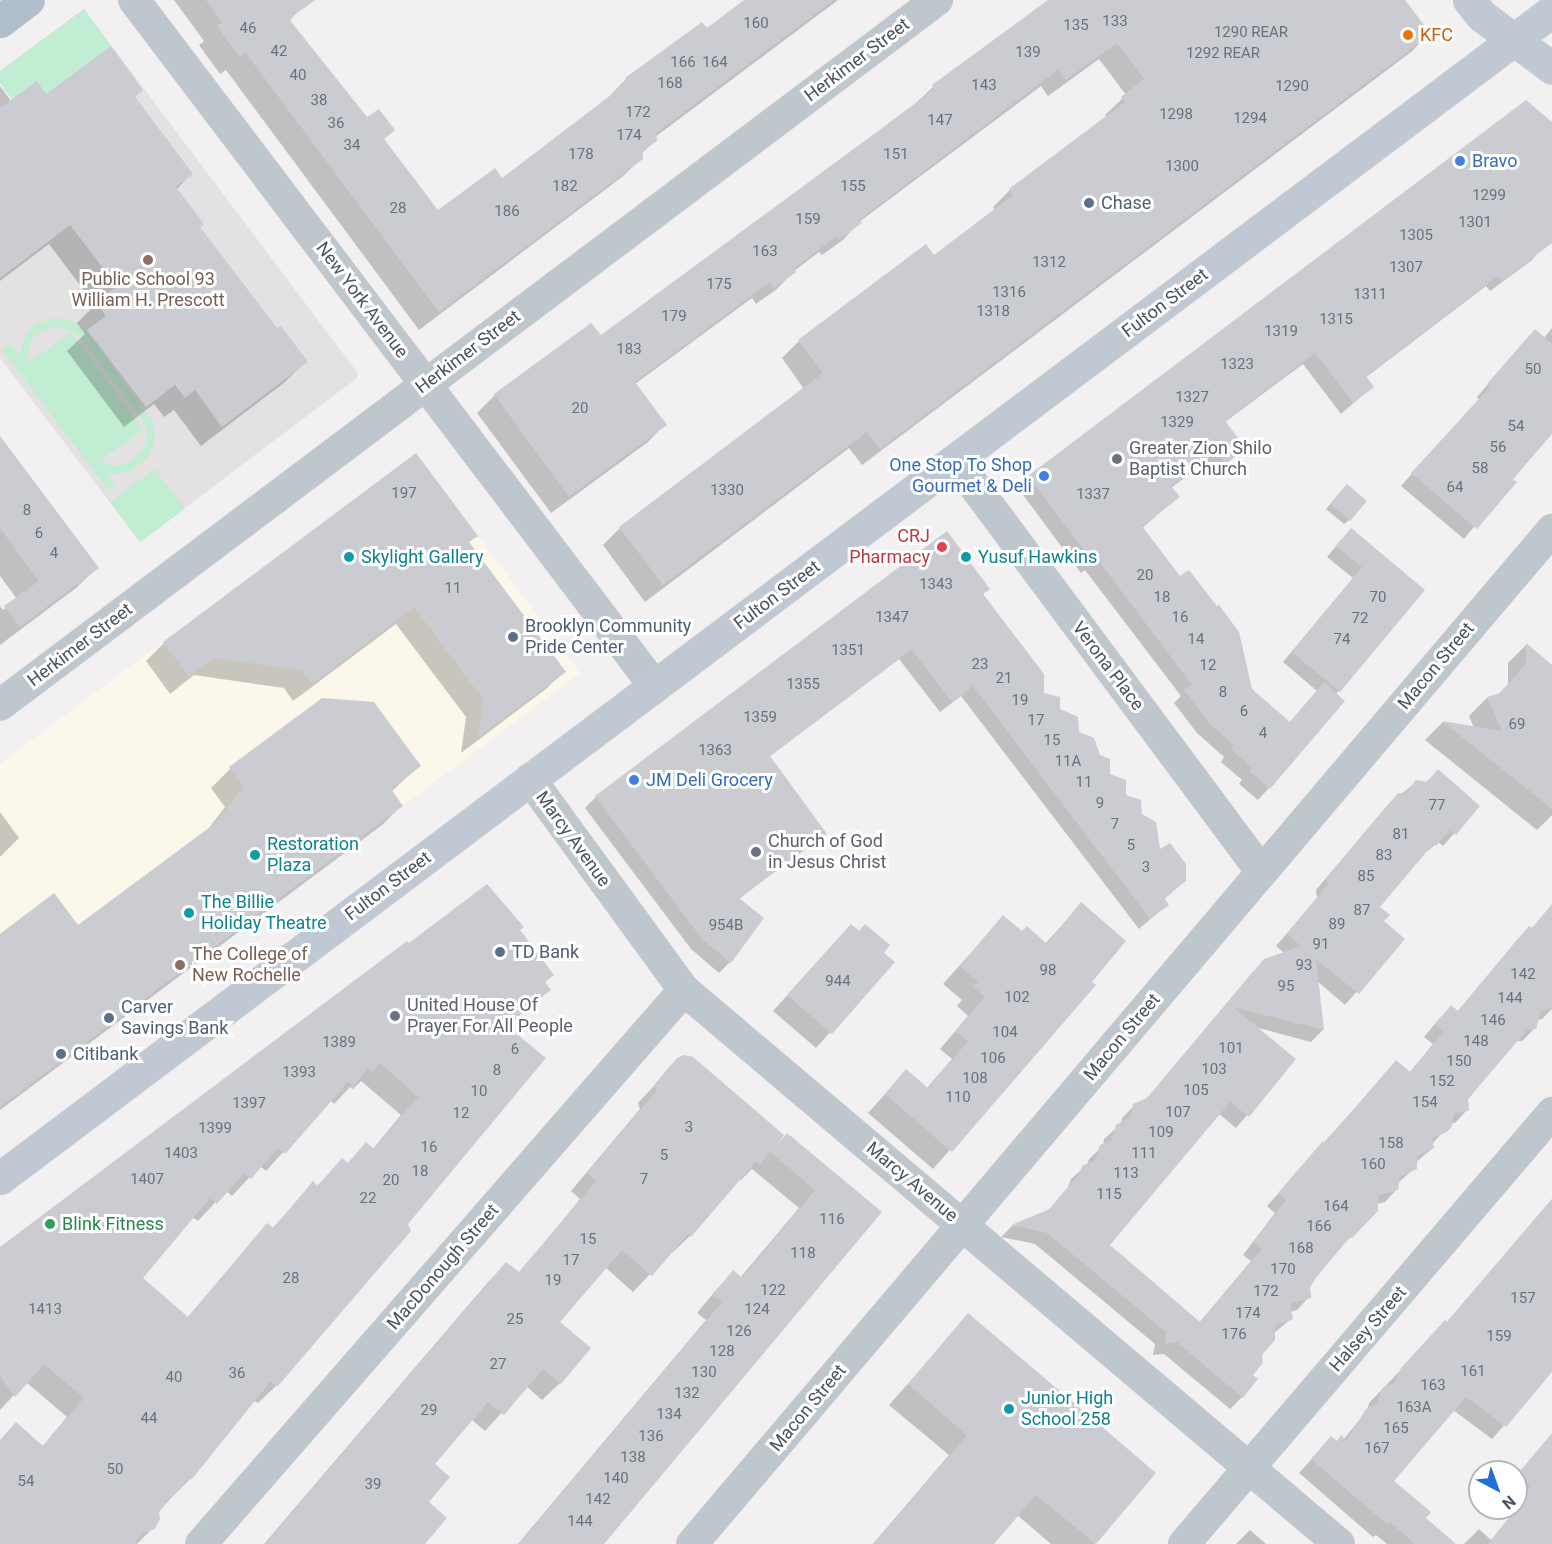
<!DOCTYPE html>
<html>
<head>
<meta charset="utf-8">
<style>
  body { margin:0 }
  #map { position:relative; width:1552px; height:1544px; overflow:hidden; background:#f2f0f0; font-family:Roboto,sans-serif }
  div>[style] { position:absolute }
  .commercial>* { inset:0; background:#fbf7eb }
  .education>* { inset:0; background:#e3e1e2 }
  .green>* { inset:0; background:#c1edd3 }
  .shadow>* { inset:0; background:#0003 }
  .building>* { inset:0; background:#caccd2 }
  .street>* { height:32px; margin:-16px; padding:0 16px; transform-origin:16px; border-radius:16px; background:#bfc7ce }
  .secondary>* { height:33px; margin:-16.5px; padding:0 16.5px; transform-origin:16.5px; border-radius:16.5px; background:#bfc8d3 }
  .primary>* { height:33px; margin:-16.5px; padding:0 16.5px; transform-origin:16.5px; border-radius:16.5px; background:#b1bfcd }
  .dots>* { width:16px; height:16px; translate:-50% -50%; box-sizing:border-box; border:3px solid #fff; border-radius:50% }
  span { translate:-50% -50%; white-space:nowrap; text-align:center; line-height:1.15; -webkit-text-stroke:6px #fff; paint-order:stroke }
  .number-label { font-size:15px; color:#69717a }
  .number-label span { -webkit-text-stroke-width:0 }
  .food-label { font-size:18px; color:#c56008 }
  .left { translate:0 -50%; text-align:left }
  .street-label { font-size:18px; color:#49535d }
  .shop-label { font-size:18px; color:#366cbe }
  .right { translate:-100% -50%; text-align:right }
  .service-label { font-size:18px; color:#4e5e75 }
  .education-label { font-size:18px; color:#785e54 }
  .worship-label { font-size:18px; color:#5b616d }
  .health-label { font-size:18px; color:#be3a42 }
  .culture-label { font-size:18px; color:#0d838f }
  .leisure-label { font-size:18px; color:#27864d }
  .north { position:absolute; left:1468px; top:1460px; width:60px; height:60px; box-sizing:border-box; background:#fff; border:2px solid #b6babe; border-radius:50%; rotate:139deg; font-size:16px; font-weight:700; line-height:24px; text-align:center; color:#49535d }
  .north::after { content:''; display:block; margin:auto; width:21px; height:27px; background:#226fda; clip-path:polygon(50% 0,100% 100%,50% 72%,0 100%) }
</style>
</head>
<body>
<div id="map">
  <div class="commercial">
    <div style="clip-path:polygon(416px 453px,580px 673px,0 1107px,0 764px)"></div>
  </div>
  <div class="education">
    <div style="clip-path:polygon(84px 9px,357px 372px,357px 378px,140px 542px,0 358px,0 278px,70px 225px,0 109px,12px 99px,0 83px,0 71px)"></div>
  </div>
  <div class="green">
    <div style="clip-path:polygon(84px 9px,111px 46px,46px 94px,37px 81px,12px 99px,0 83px,0 71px)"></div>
    <div style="clip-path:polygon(evenodd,56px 318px,74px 322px,86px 331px,153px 422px,155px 441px,148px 457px,132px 471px,119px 474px,106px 473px,115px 485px,108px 490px,2px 350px,9px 344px,19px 354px,28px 331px,40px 322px,56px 318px,59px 327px,73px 331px,82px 339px,142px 419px,147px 431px,146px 442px,142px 451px,131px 462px,116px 466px,100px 461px,143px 429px,71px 332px,28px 363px,29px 346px,35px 336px,43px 330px,59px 327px)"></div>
    <div style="clip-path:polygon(155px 469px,185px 509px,140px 542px,110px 502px)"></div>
  </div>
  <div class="shadow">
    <div style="clip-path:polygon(174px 0,293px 0,300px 9px,289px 21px,367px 119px,393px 130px,383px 140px,438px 212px,502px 180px,608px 98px,626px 79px,706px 30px,747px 0,838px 0,655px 137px,655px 141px,641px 154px,642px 158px,622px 177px,419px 330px,226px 70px,220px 74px,199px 45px,204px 41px)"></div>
    <div style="clip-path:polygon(1050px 0,1403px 0,1429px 34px,1411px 52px,862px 465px,849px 448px,645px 602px,603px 545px,620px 528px,804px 389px,782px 358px,799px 341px,934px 257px,995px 210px,993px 207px,1010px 190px,1106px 117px,1105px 115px,1126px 95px,1099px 59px,1048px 96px,1041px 86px,859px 222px,843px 240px,822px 255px,819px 252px,794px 271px,777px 289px,756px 304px,752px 298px,635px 384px,665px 424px,648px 442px,551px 513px,477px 413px,495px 395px,591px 325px,601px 337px,915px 104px,933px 87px)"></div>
    <div style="clip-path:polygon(0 86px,12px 102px,46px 96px,133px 98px,191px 174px,176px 190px,199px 227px,277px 330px,306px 361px,285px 382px,201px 446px,174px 410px,164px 417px,154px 404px,124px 427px,67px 351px,85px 334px,77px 323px,95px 305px,49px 244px,0 281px)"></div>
    <div style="clip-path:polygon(1552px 124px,1552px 234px,1532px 260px,1490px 291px,1486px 286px,1365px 378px,1372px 387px,1341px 414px,1303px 364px,1225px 422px,1244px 448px,1213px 474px,1205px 462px,1171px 488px,1178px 497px,1142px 528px,1251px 690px,1289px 723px,1317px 691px,1283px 662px,1353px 578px,1327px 557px,1341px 540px,1423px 590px,1336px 694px,1269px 788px,1258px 800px,1239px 784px,1242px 780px,1221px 762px,1224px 757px,1197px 733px,1174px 703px,1181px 696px,1085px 570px,1081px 573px,1018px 488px,1029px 477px)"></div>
    <div style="clip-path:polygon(1552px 328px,1552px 431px,1464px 539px,1401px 486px,1479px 399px,1477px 397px,1523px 343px,1543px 339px)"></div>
    <div style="clip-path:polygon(0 438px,97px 568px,76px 588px,0 645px,0 606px,3px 610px,17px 599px,0 576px)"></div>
    <div style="clip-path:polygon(415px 455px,476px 536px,468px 543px,564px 671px,546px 689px,461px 753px,466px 717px,396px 624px,293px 701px,284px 688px,194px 675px,170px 694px,146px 661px,164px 643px)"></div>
    <div style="clip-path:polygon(1343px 490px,1349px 520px,1344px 524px,1326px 509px)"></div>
    <div style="clip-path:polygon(988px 589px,982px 595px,1043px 694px,1099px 756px,1109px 775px,1141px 815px,1158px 852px,1185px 881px,1163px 900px,1167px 905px,1139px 929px,961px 696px,940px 712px,899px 659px,769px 757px,825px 833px,739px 899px,730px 962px,719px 973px,691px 949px,585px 808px,596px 797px)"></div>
    <div style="clip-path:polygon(1526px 645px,1552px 667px,1552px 815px,1537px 830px,1425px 740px,1443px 722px,1474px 728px,1469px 716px,1487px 698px,1498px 695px,1508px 684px,1508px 663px)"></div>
    <div style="clip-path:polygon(323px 699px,419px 766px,391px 792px,401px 806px,382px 825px,0 1110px,0 936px,78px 927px,205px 833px,225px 807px,211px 788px,230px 769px)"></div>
    <div style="clip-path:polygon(1438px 771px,1478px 806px,1443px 846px,1438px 842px,1422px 856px,1378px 907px,1382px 921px,1403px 939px,1345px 1005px,1317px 981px,1323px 1030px,1311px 1042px,1255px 1027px,1294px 1060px,1236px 1128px,1218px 1113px,1108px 1245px,1199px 1323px,1251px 1261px,1243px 1255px,1275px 1213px,1267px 1206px,1396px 1062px,1409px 1073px,1433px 1044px,1424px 1037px,1439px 1019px,1451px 1007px,1457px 1012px,1517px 940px,1529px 928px,1531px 930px,1552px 906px,1552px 1009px,1542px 1019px,1537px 1020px,1535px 1028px,1522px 1041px,1515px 1041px,1466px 1100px,1467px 1110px,1455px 1123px,1451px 1123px,1433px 1143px,1433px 1148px,1416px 1162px,1415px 1168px,1398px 1183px,1397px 1189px,1385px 1202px,1376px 1204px,1351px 1237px,1339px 1248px,1308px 1287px,1309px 1297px,1297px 1310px,1290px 1312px,1291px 1319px,1274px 1333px,1260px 1355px,1242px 1397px,1230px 1409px,1164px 1354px,1153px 1355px,1155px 1344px,1035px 1244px,1001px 1237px,1012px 1226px,1047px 1212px,1068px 1187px,1071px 1179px,1087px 1165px,1089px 1159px,1103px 1146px,1104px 1139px,1121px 1124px,1122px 1118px,1134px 1106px,1145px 1101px,1252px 973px,1284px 953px,1276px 946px,1317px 898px,1316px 890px,1386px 807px,1416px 782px,1425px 783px)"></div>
    <div style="clip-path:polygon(0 812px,19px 838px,0 857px)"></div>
    <div style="clip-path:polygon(1081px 904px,1089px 982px,1094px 986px,933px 1169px,868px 1113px,906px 1071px,926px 1089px,952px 1059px,940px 1049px,968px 1016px,957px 1006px,962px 1000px,943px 984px,1003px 917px,1021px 933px,1045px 944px)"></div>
    <div style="clip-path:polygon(evenodd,519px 930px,549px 990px,506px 1027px,406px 1223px,277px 1385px,258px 1403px,254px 1401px,191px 1478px,158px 1511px,153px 1528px,137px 1544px,0 1544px,0 1440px,42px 1447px,67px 1417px,26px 1382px,0 1410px,0 1249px,408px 946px,519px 930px,361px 1081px,401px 1115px,373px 1149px,366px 1144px,347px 1164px,342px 1160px,317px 1186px,313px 1183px,272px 1229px,267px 1225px,187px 1318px,141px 1278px,192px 1217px,198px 1221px,226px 1191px,232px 1196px,260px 1166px,266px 1171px,330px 1100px,334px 1104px,350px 1087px,353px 1089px,361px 1081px)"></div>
    <div style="clip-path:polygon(836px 941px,882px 953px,893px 962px,816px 1048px,773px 1011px)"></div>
    <div style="clip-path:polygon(678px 1060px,778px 1144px,880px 1212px,602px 1544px,518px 1544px,706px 1320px,697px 1313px,716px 1290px,733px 1272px,740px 1278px,799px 1208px,752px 1169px,741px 1180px,739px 1178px,690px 1236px,672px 1253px,671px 1252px,633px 1292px,605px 1267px,558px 1322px,560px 1383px,542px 1400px,526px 1386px,485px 1431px,471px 1419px,433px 1464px,423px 1544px,264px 1544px,489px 1281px,506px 1264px,518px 1273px,557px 1228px,580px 1199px,571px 1191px,640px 1109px,638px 1103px)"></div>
    <div style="clip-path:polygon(1552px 1199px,1552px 1371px,1492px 1439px,1453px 1410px,1392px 1481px,1424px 1518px,1454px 1544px,1387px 1544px,1376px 1535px,1373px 1537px,1299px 1473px,1331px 1438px,1336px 1443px,1343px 1440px,1367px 1411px,1369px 1403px,1446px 1323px)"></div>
    <div style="clip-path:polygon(968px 1316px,1154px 1474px,1094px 1544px,1051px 1544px,1017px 1515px,992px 1544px,873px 1544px,949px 1455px,889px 1405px)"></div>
    <div style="clip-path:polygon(1543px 1445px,1552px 1452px,1552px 1544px,1464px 1544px,1479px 1529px,1491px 1540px,1509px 1518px,1505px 1514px,1510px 1508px,1516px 1508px,1517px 1500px,1516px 1476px)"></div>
    <div style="clip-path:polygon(1250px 1530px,1266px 1544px,1236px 1544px)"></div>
  </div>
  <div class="building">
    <div style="clip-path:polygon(206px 0,315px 0,289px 19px,367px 117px,379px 109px,395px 130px,384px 139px,438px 210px,495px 168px,502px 178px,611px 95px,627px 80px,625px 78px,702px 22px,707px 28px,744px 0,834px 0,656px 133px,657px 141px,643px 151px,643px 159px,439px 312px,245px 52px,240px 57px,224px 36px,217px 26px,222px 22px)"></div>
    <div style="clip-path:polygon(1048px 0,1405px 0,1431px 34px,880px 449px,867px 432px,663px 585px,619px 527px,823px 373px,798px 340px,926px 244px,934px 255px,1013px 195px,1009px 189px,1125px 102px,1121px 97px,1144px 79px,1117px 43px,1066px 80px,1058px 70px,859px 220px,862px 223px,840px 239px,837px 236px,794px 268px,796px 272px,774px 288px,770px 282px,635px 382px,667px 425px,569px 497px,494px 394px,591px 323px,601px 335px,889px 123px,934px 89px,932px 85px)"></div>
    <div style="clip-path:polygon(111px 46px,143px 90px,135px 97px,193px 174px,176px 187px,204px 224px,200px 227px,277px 328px,281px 326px,308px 362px,222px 427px,195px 390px,185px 398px,175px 385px,146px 407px,87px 330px,106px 316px,96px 302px,117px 286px,70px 225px,0 278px,0 108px,37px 81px,46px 94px)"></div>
    <div style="clip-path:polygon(1526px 100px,1552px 122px,1552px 243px,1502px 281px,1498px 276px,1366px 376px,1374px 387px,1353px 403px,1315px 353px,1225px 421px,1246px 448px,1226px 464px,1217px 452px,1171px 486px,1180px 497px,1142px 526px,1180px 576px,1189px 570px,1217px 606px,1219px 605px,1239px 632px,1252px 689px,1290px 722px,1324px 682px,1345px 701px,1270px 789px,1249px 771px,1252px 768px,1231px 749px,1234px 745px,1208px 722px,1184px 690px,1192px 685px,1098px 560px,1094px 563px,1028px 476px)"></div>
    <div style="clip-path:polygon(1535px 329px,1552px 344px,1552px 434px,1513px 479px,1517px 482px,1477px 529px,1411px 473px,1490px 387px,1487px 384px)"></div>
    <div style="clip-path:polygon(0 436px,99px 568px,20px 627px,4px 606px,39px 581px,0 528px)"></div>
    <div style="clip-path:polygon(416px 453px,478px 536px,469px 542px,566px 672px,478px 737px,483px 699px,414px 607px,312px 684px,302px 670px,213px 658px,189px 677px,163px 642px)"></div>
    <div style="clip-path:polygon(1347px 484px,1367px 501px,1350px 521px,1330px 504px)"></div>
    <div style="clip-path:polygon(1351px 528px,1425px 590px,1340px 692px,1292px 652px,1362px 567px,1336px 546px)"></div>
    <div style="clip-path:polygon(947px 531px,990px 589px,983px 594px,1044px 674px,1044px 693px,1060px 697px,1060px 709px,1078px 717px,1079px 732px,1094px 738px,1100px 755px,1110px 759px,1110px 774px,1126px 780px,1126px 795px,1141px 800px,1142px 814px,1156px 822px,1160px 849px,1170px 843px,1186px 864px,1186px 881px,1164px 898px,1169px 905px,1150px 919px,973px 686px,952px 702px,911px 649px,770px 756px,827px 834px,739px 898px,764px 918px,731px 963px,702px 939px,595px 796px)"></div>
    <div style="clip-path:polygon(1526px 643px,1552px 665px,1552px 809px,1442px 721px,1502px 731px,1487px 697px,1500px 693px,1526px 664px)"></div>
    <div style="clip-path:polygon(322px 698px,374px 702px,421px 766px,391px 789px,403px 806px,0 1107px,0 934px,54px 893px,78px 925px,214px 824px,244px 787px,229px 767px)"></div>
    <div style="clip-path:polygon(1438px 769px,1480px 806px,1456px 835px,1450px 830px,1436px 846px,1433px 844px,1380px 907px,1390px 915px,1384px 921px,1405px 939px,1359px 994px,1316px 959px,1324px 1030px,1233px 1007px,1296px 1059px,1249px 1117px,1230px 1102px,1110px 1245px,1200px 1322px,1262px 1249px,1254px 1242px,1286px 1200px,1278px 1193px,1323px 1141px,1325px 1143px,1396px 1060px,1410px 1072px,1444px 1032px,1435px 1024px,1451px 1005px,1458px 1011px,1529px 926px,1532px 928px,1552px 904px,1552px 1008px,1541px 1011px,1536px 1029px,1527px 1030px,1474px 1092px,1468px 1100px,1469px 1111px,1454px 1113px,1452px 1126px,1447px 1132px,1432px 1138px,1434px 1148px,1417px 1156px,1417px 1169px,1400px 1177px,1398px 1190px,1378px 1196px,1378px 1211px,1352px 1238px,1350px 1237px,1315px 1279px,1310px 1288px,1311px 1298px,1290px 1304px,1293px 1319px,1275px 1325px,1275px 1340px,1262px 1355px,1263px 1363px,1253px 1375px,1258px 1379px,1243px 1398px,1177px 1342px,1165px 1344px,1166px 1332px,1047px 1233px,1011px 1225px,1050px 1209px,1079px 1174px,1082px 1166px,1095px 1160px,1100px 1145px,1112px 1140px,1116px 1125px,1131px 1116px,1133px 1104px,1147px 1098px,1264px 959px,1301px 946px,1287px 934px,1328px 884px,1327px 877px,1398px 793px,1406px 793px,1416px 780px,1427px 782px)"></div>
    <div style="clip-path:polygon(evenodd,487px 884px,524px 927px,520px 930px,554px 975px,545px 982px,551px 990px,506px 1025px,546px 1058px,408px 1224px,411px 1231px,278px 1386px,270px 1382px,192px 1479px,186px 1481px,159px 1512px,160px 1519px,155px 1529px,143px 1533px,134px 1544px,0 1544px,0 1440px,16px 1422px,43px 1446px,84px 1398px,44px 1364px,15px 1397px,0 1376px,0 1247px,407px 941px,409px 943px,487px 884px,380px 1063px,418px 1097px,374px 1149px,366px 1142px,348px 1163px,342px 1158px,318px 1186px,313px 1181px,274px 1228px,267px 1223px,188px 1317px,143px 1278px,210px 1198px,217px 1204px,244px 1173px,251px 1179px,278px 1148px,285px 1154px,348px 1082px,353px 1087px,368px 1068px,372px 1072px,380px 1063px)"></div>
    <div style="clip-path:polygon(1081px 902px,1126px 941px,1092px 982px,1096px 985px,952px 1152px,885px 1094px,906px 1069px,928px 1088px,968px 1041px,956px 1031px,985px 997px,973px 987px,978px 982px,960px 966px,1003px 915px,1022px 931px,1027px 926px,1047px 944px)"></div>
    <div style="clip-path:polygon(851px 924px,859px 931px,865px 924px,890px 945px,884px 953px,895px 962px,832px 1034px,787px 995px)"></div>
    <div style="clip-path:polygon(684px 1055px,693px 1057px,784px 1135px,773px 1149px,787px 1133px,882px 1212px,604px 1544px,519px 1544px,722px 1302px,713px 1295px,733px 1270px,742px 1278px,815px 1190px,770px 1152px,760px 1164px,756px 1161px,691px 1237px,688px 1234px,652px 1276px,622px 1250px,560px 1322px,591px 1348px,561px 1384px,543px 1369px,504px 1415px,488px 1402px,435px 1464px,450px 1477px,429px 1502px,447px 1518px,425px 1544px,265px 1544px,506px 1262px,519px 1272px,596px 1181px,587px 1173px,657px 1090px,654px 1085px,677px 1058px)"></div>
    <div style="clip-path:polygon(1552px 1199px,1552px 1372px,1506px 1427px,1466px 1397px,1394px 1481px,1431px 1512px,1426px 1518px,1456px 1544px,1415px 1544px,1390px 1522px,1388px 1525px,1311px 1459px,1331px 1436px,1337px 1441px,1341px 1435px,1346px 1441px,1366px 1409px,1377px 1404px,1382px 1388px,1394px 1383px,1401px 1368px,1445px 1320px,1447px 1322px)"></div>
    <div style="clip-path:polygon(968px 1313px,1156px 1473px,1096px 1544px,1036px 1495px,994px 1544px,874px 1544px,967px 1435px,908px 1384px)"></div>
    <div style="clip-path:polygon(1552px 1433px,1552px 1544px,1488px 1544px,1521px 1504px,1517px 1500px,1530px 1486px,1517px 1475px)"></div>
  </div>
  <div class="street">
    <div style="left:134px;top:0;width:862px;rotate:52.82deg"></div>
    <div style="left:955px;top:460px;width:512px;rotate:53.33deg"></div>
    <div style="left:0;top:705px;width:1173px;rotate:-36.96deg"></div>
    <div style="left:530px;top:779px;width:261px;rotate:53.9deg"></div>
    <div style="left:684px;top:990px;width:858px;rotate:40.22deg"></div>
    <div style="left:201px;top:1544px;width:735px;rotate:-48.92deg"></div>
    <div style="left:692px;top:1544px;width:1330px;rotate:-49.7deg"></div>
    <div style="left:1184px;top:1544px;width:567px;rotate:-49.51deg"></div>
  </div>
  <div class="secondary">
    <div style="left:1469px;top:0;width:21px;rotate:51deg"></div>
    <div style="left:1482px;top:16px;width:87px;rotate:36.6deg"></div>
    <div style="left:0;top:1178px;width:1942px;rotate:-36.94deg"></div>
  </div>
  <div class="primary">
    <div style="left:0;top:21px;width:35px;rotate:-37deg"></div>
  </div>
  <div class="dots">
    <div style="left:1408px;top:35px;background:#e8710a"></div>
    <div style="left:1460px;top:161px;background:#3f7fe0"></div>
    <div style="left:1089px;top:203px;background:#5c6f8a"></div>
    <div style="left:148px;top:260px;background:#8d6e63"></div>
    <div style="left:1117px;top:459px;background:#6b7280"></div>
    <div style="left:1044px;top:476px;background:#3f7fe0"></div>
    <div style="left:942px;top:547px;background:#e0444e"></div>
    <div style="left:349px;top:557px;background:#0f9aa8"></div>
    <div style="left:966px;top:557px;background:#0f9aa8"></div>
    <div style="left:513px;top:637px;background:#5c6f8a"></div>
    <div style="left:634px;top:780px;background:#3f7fe0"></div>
    <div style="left:756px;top:852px;background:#6b7280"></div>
    <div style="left:255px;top:855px;background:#0f9aa8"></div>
    <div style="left:189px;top:913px;background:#0f9aa8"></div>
    <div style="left:500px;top:952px;background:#5c6f8a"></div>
    <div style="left:180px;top:965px;background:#8d6e63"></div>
    <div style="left:395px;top:1016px;background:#6b7280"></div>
    <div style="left:109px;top:1018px;background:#5c6f8a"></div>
    <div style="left:61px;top:1054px;background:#5c6f8a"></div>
    <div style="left:50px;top:1224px;background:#2e9e5b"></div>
    <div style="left:1009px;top:1409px;background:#0f9aa8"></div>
  </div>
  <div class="number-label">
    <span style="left:1115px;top:22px">133</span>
    <span style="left:756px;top:24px">160</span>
    <span style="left:1076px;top:26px">135</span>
    <span style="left:248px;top:29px">46</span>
    <span style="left:1251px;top:33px">1290 REAR</span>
    <span style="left:279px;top:52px">42</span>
    <span style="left:1028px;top:53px">139</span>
    <span style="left:1223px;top:54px">1292 REAR</span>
    <span style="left:683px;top:63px">166</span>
    <span style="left:715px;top:63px">164</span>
    <span style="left:298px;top:76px">40</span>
    <span style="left:670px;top:84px">168</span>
    <span style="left:984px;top:86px">143</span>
    <span style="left:1292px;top:87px">1290</span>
    <span style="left:319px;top:101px">38</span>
    <span style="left:638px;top:113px">172</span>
    <span style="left:1176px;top:115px">1298</span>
    <span style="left:1250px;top:119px">1294</span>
    <span style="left:940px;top:121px">147</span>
    <span style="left:336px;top:124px">36</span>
    <span style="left:629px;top:136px">174</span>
    <span style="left:352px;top:146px">34</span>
    <span style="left:581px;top:155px">178</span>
    <span style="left:896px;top:155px">151</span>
    <span style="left:1182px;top:167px">1300</span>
    <span style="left:565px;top:187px">182</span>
    <span style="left:853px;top:187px">155</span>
    <span style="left:1489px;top:196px">1299</span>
    <span style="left:398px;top:209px">28</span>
    <span style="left:507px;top:212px">186</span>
    <span style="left:808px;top:220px">159</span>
    <span style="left:1475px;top:223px">1301</span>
    <span style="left:1416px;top:236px">1305</span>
    <span style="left:765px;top:252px">163</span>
    <span style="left:1049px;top:263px">1312</span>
    <span style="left:1406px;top:268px">1307</span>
    <span style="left:719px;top:285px">175</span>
    <span style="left:1009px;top:293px">1316</span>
    <span style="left:1370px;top:295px">1311</span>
    <span style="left:993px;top:312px">1318</span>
    <span style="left:674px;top:317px">179</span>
    <span style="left:1336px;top:320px">1315</span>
    <span style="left:1281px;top:332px">1319</span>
    <span style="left:629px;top:350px">183</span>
    <span style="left:1237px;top:365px">1323</span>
    <span style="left:1533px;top:370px">50</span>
    <span style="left:1192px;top:398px">1327</span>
    <span style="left:580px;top:409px">20</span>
    <span style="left:1177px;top:423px">1329</span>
    <span style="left:1516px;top:427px">54</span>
    <span style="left:1498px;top:448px">56</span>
    <span style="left:1480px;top:469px">58</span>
    <span style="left:1455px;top:488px">64</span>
    <span style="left:727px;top:491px">1330</span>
    <span style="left:404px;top:494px">197</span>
    <span style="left:1093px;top:495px">1337</span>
    <span style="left:27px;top:511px">8</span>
    <span style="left:39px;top:534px">6</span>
    <span style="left:54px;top:554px">4</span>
    <span style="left:1145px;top:576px">20</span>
    <span style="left:936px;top:585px">1343</span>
    <span style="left:453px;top:589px">11</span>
    <span style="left:1162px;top:598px">18</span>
    <span style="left:1378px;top:598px">70</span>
    <span style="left:892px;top:618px">1347</span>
    <span style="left:1180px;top:618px">16</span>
    <span style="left:1360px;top:619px">72</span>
    <span style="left:1196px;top:640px">14</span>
    <span style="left:1342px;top:640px">74</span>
    <span style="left:848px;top:651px">1351</span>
    <span style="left:980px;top:665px">23</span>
    <span style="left:1208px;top:666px">12</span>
    <span style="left:1004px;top:679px">21</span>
    <span style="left:803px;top:685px">1355</span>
    <span style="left:1223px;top:693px">8</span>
    <span style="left:1020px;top:701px">19</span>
    <span style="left:1244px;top:712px">6</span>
    <span style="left:760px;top:718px">1359</span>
    <span style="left:1036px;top:721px">17</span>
    <span style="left:1517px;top:725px">69</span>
    <span style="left:1263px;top:734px">4</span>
    <span style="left:1052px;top:741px">15</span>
    <span style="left:715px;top:751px">1363</span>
    <span style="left:1068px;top:762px">11A</span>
    <span style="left:1084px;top:783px">11</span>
    <span style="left:1100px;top:804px">9</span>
    <span style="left:1437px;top:806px">77</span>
    <span style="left:1115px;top:825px">7</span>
    <span style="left:1401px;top:835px">81</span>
    <span style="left:1131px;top:846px">5</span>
    <span style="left:1384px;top:856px">83</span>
    <span style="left:1146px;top:868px">3</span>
    <span style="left:1366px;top:877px">85</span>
    <span style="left:1362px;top:911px">87</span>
    <span style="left:1337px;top:925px">89</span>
    <span style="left:726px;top:926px">954B</span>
    <span style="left:1321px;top:945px">91</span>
    <span style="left:1304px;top:966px">93</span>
    <span style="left:1048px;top:971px">98</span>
    <span style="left:1523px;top:975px">142</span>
    <span style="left:838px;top:982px">944</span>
    <span style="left:1286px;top:987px">95</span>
    <span style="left:1017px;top:998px">102</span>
    <span style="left:1510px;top:999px">144</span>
    <span style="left:1493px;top:1021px">146</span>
    <span style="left:1005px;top:1033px">104</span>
    <span style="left:1476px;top:1042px">148</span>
    <span style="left:339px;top:1043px">1389</span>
    <span style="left:1231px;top:1049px">101</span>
    <span style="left:515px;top:1050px">6</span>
    <span style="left:993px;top:1059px">106</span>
    <span style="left:1459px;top:1062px">150</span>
    <span style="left:1214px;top:1070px">103</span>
    <span style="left:497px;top:1071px">8</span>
    <span style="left:299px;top:1073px">1393</span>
    <span style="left:975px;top:1079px">108</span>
    <span style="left:1442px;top:1082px">152</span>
    <span style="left:1196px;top:1091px">105</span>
    <span style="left:479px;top:1092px">10</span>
    <span style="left:958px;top:1098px">110</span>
    <span style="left:1425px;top:1103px">154</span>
    <span style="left:249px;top:1104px">1397</span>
    <span style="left:1178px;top:1113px">107</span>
    <span style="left:461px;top:1114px">12</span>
    <span style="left:689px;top:1128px">3</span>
    <span style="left:215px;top:1129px">1399</span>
    <span style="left:1161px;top:1133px">109</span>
    <span style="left:1391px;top:1144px">158</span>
    <span style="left:429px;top:1148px">16</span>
    <span style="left:181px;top:1154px">1403</span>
    <span style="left:1144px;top:1154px">111</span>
    <span style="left:664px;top:1156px">5</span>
    <span style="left:1373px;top:1165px">160</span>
    <span style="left:420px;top:1172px">18</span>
    <span style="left:1126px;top:1174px">113</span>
    <span style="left:147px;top:1180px">1407</span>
    <span style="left:644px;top:1180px">7</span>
    <span style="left:391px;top:1181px">20</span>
    <span style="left:1109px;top:1195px">115</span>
    <span style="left:368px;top:1199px">22</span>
    <span style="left:1336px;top:1207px">164</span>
    <span style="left:832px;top:1220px">116</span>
    <span style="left:1319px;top:1227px">166</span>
    <span style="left:588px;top:1240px">15</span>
    <span style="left:1301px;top:1249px">168</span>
    <span style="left:803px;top:1254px">118</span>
    <span style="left:571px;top:1261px">17</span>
    <span style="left:1283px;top:1270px">170</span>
    <span style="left:291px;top:1279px">28</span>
    <span style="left:553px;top:1281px">19</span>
    <span style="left:773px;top:1291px">122</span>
    <span style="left:1266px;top:1292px">172</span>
    <span style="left:1523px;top:1299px">157</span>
    <span style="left:45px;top:1310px">1413</span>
    <span style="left:757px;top:1310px">124</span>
    <span style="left:1248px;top:1314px">174</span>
    <span style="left:515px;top:1320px">25</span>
    <span style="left:739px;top:1332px">126</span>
    <span style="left:1234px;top:1335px">176</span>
    <span style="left:1499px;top:1337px">159</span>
    <span style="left:722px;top:1352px">128</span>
    <span style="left:498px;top:1365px">27</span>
    <span style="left:1473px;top:1372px">161</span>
    <span style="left:704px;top:1373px">130</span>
    <span style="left:237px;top:1374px">36</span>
    <span style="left:174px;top:1378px">40</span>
    <span style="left:1433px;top:1386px">163</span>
    <span style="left:687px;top:1394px">132</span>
    <span style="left:1414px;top:1408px">163A</span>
    <span style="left:429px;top:1411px">29</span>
    <span style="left:669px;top:1415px">134</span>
    <span style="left:149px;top:1419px">44</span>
    <span style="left:1396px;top:1429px">165</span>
    <span style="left:651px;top:1437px">136</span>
    <span style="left:1377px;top:1449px">167</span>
    <span style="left:633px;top:1458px">138</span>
    <span style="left:115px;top:1470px">50</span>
    <span style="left:616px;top:1479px">140</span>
    <span style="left:26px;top:1482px">54</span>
    <span style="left:373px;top:1485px">39</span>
    <span style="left:598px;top:1500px">142</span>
    <span style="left:580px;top:1522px">144</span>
  </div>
  <div class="food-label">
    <span class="left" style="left:1420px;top:35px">KFC</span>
  </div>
  <div class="street-label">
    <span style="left:857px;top:60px;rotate:-37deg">Herkimer Street</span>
    <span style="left:362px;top:300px;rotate:53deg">New York Avenue</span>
    <span style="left:1165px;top:303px;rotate:-37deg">Fulton Street</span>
    <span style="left:468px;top:352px;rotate:-37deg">Herkimer Street</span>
    <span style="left:777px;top:595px;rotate:-37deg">Fulton Street</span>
    <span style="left:80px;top:645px;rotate:-37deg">Herkimer Street</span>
    <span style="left:1108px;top:666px;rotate:53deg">Verona Place</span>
    <span style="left:1436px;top:666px;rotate:-50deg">Macon Street</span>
    <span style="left:573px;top:839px;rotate:54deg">Marcy Avenue</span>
    <span style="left:388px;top:886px;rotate:-37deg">Fulton Street</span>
    <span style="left:1122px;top:1037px;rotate:-50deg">Macon Street</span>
    <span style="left:912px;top:1182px;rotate:40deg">Marcy Avenue</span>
    <span style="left:443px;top:1267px;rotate:-49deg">MacDonough Street</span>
    <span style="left:1368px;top:1329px;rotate:-49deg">Halsey Street</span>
    <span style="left:808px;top:1408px;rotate:-50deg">Macon Street</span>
  </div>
  <div class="shop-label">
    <span class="left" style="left:1472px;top:161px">Bravo</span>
    <span class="right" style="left:1032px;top:476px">One Stop To Shop<br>Gourmet &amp; Deli</span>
    <span class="left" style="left:646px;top:780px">JM Deli Grocery</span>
  </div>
  <div class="service-label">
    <span class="left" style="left:1101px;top:203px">Chase</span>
    <span class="left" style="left:525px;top:637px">Brooklyn Community<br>Pride Center</span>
    <span class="left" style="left:512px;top:952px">TD Bank</span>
    <span class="left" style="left:121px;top:1018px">Carver<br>Savings Bank</span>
    <span class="left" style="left:73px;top:1054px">Citibank</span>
  </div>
  <div class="education-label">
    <span style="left:148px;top:290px">Public School 93<br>William H. Prescott</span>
    <span class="left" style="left:192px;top:965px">The College of<br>New Rochelle</span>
  </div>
  <div class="worship-label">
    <span class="left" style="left:1129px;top:459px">Greater Zion Shilo<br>Baptist Church</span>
    <span class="left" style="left:768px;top:852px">Church of God<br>in Jesus Christ</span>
    <span class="left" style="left:407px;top:1016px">United House Of<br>Prayer For All People</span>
  </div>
  <div class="health-label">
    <span class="right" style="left:930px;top:547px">CRJ<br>Pharmacy</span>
  </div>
  <div class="culture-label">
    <span class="left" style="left:361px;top:557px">Skylight Gallery</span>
    <span class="left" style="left:978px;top:557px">Yusuf Hawkins</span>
    <span class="left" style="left:267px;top:855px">Restoration<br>Plaza</span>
    <span class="left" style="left:201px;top:913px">The Billie<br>Holiday Theatre</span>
    <span class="left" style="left:1021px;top:1409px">Junior High<br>School 258</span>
  </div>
  <div class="leisure-label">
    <span class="left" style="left:62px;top:1224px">Blink Fitness</span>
  </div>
  <div class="north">N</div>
</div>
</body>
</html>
